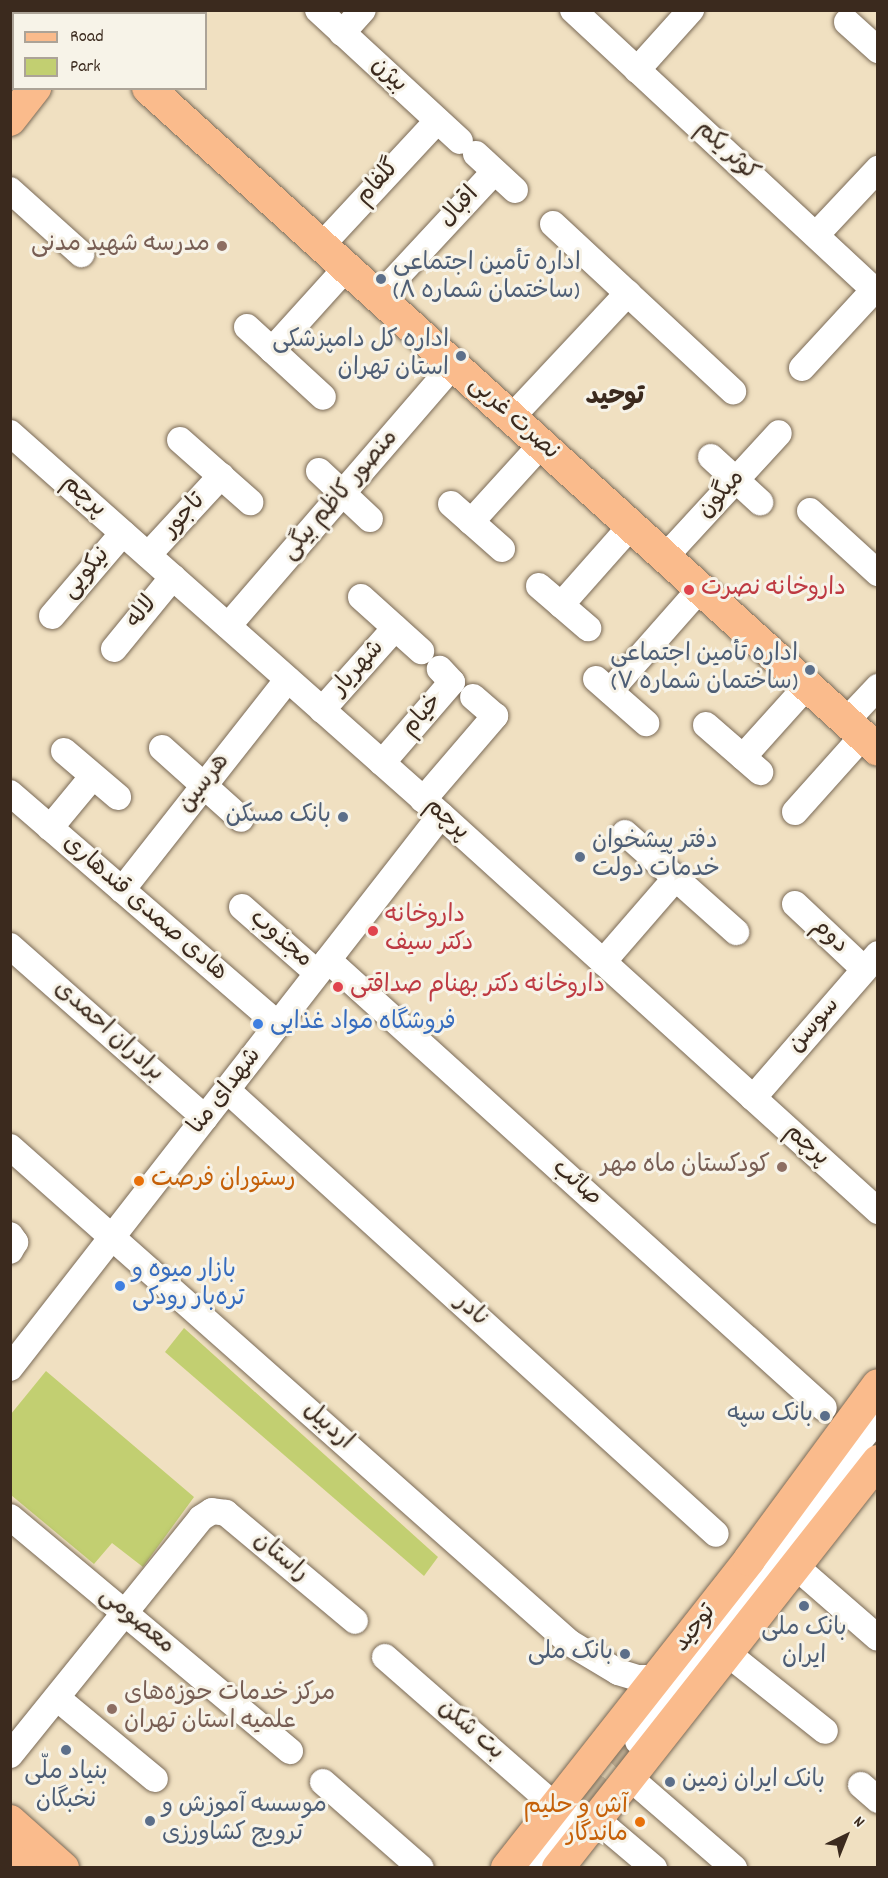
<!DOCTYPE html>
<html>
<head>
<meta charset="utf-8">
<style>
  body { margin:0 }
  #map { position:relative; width:888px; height:1878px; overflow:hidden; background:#f0e0c1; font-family:Dekko,"Playpen Sans Arabic",sans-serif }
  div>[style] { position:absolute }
  .green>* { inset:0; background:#c2cf71 }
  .highway-tunnel>* { height:33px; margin-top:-16.5px; transform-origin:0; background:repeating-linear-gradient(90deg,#ccbca0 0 33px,transparent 0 49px) }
  .roads { filter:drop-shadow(0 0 2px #7a6a57) drop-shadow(0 0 2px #7a6a57) }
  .minor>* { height:26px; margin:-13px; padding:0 13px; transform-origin:13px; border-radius:13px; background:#fff }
  .major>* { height:32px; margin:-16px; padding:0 16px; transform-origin:16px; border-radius:16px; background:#fabb8c }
  .dots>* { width:16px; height:16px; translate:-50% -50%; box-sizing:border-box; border:3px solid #f7f3e8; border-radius:50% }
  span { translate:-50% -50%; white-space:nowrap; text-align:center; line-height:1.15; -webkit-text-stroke:6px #f7f3e8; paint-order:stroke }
  .street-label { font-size:24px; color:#3b2a1e }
  .education-label { font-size:24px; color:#785e54 }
  .right { translate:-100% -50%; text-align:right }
  .left { translate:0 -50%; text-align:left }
  .service-label { font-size:24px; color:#4e5e75 }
  .health-label { font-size:24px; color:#be3a42 }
  .shop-label { font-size:24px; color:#366cbe }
  .food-label { font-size:24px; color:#c56008 }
  .neighbourhood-label { font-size:26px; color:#3b2a1e; font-weight:700 }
  .frame { position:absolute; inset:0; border:12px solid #3b2a1e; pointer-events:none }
  .legend { position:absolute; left:12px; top:12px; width:195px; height:78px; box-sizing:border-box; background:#f7f3e8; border:2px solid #aca397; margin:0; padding:8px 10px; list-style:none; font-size:18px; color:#3b2a1e }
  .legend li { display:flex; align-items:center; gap:12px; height:30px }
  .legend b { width:30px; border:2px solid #aca397 }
  .north { position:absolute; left:816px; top:1806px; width:60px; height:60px; -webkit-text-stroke:4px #f7f3e8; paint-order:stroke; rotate:43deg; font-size:16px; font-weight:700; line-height:24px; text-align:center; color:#3b2a1e }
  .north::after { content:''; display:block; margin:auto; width:21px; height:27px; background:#3b2a1e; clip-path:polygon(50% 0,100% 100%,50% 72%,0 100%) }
</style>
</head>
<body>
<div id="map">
  <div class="green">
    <div style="clip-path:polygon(184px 1328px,438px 1557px,424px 1576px,165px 1352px)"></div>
    <div style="clip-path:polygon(46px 1371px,194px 1497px,143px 1567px,112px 1543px,94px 1564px,11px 1495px,11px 1414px)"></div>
  </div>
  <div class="highway-tunnel">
    <div style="left:551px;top:1840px;width:168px;rotate:-51.8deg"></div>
  </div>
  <div class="roads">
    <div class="minor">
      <div style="left:318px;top:10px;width:193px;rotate:42.7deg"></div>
      <div style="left:573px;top:10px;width:416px;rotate:42.9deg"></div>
      <div style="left:847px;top:22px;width:42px;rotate:42.1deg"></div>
      <div style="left:342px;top:33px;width:31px;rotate:-48deg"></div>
      <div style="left:637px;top:70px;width:81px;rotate:-48deg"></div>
      <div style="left:476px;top:154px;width:53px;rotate:42.7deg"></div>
      <div style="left:10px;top:190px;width:96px;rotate:42deg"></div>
      <div style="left:553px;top:224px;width:246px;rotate:42.9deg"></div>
      <div style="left:816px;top:235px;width:91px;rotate:-46.8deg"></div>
      <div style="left:321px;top:246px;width:171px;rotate:-47.1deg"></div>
      <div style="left:378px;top:297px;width:171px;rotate:-47.1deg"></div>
      <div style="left:247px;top:327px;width:103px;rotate:42.6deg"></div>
      <div style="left:272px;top:350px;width:110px;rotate:-47.9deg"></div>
      <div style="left:802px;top:368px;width:108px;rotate:-47.3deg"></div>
      <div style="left:511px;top:418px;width:171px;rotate:-46.9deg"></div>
      <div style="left:10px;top:433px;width:576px;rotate:41.55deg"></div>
      <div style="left:441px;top:815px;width:590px;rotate:42.18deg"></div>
      <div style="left:180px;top:440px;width:94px;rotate:41.5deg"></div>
      <div style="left:711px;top:457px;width:67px;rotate:42.6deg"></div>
      <div style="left:319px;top:471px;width:70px;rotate:43.3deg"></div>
      <div style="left:451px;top:504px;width:68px;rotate:41.4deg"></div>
      <div style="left:810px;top:511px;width:92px;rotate:42.4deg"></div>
      <div style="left:471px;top:522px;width:104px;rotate:-47.7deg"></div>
      <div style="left:148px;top:555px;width:108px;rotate:-47.3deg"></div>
      <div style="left:665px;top:557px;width:168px;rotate:-47.4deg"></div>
      <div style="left:539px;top:586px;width:65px;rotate:40.6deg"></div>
      <div style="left:361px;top:597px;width:81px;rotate:42deg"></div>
      <div style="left:561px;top:605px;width:106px;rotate:-48.5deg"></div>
      <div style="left:52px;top:616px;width:109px;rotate:-49.5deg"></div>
      <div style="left:228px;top:626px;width:345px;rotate:-49.2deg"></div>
      <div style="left:114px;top:649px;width:93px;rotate:-50.7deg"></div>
      <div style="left:596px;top:679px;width:67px;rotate:41.3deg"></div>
      <div style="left:610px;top:691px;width:136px;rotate:-48.6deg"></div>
      <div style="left:322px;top:710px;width:110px;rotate:-48.3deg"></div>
      <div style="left:846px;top:721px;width:47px;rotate:-46.7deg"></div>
      <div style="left:706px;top:725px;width:72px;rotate:41deg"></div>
      <div style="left:162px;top:748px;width:106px;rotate:41.9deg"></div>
      <div style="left:64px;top:751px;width:71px;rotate:40.4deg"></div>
      <div style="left:743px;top:757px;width:96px;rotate:-48deg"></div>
      <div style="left:382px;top:763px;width:107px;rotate:-49.2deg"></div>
      <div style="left:452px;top:682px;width:18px;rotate:-133deg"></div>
      <div style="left:10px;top:793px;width:354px;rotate:40.8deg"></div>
      <div style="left:423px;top:800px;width:111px;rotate:-49.4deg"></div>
      <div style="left:495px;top:716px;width:29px;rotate:-139deg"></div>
      <div style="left:795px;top:812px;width:102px;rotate:-48.2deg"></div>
      <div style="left:50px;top:828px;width:67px;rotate:-50.4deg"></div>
      <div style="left:625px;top:833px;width:149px;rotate:41.7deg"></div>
      <div style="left:122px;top:890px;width:268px;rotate:-51.8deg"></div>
      <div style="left:795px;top:904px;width:95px;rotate:43.3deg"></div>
      <div style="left:242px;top:907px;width:100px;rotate:41.3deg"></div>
      <div style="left:10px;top:946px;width:260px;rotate:41.4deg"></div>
      <div style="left:328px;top:960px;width:668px;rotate:42.09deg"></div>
      <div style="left:603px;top:962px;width:110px;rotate:-49.1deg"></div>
      <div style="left:227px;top:1090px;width:660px;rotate:42.24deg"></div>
      <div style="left:753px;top:1098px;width:191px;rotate:-49deg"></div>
      <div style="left:10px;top:1147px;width:748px;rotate:41.53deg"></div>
      <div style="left:570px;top:1643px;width:56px;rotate:31.1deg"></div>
      <div style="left:618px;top:1672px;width:21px;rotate:17deg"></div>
      <div style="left:638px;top:1678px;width:20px"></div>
      <div style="left:10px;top:1235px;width:9px;rotate:54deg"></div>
      <div style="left:15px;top:1242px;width:10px;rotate:119deg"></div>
      <div style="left:10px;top:1368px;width:701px;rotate:-52.07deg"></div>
      <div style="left:10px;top:1517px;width:365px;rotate:39.9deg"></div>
      <div style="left:796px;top:1521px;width:132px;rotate:-51.5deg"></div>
      <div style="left:794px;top:1565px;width:111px;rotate:41deg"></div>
      <div style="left:727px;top:1653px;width:125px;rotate:38.5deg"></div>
      <div style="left:385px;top:1657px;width:226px;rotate:41.2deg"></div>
      <div style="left:57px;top:1698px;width:127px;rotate:39.6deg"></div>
      <div style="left:638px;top:1741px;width:291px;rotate:-52.3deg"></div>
      <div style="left:10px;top:1755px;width:304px;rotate:-51.1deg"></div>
      <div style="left:201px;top:1518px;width:13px;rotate:-32deg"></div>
      <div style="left:212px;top:1511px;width:14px;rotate:8deg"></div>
      <div style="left:226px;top:1513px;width:168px;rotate:39.9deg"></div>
      <div style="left:629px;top:1777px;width:139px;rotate:40.9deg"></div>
      <div style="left:323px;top:1782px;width:130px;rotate:41.3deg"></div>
      <div style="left:861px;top:1785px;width:23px;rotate:41deg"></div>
      <div style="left:596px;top:1819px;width:76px;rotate:40.2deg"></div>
      <div style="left:528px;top:1868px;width:69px;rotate:-53.3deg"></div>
    </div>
    <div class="major">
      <div style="left:43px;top:10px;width:6px;rotate:45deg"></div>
      <div style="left:74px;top:10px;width:4px;rotate:76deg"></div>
      <div style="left:148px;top:88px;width:985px;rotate:42.2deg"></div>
      <div style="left:10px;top:120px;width:41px;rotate:-52deg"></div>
      <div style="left:10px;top:1821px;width:71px;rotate:41.6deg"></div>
      <div style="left:10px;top:1858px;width:15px;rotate:42deg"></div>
      <div style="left:507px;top:1868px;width:392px;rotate:-51.8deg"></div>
      <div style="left:749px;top:1560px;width:217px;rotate:-53.6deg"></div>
      <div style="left:558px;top:1868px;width:518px;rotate:-51.82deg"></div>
    </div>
  </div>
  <div class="dots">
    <div style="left:222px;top:246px;background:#8d6e63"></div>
    <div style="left:381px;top:279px;background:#5c6f8a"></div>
    <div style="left:461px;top:356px;background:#5c6f8a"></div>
    <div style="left:689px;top:590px;background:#e0444e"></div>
    <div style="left:810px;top:670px;background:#5c6f8a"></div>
    <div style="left:343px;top:817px;background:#5c6f8a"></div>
    <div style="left:580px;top:857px;background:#5c6f8a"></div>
    <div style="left:373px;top:931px;background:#e0444e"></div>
    <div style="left:338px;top:987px;background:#e0444e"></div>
    <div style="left:258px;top:1024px;background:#3f7fe0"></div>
    <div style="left:782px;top:1167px;background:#8d6e63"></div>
    <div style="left:139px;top:1181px;background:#e8710a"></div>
    <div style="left:120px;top:1286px;background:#3f7fe0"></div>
    <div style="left:825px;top:1416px;background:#5c6f8a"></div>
    <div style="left:804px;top:1606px;background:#5c6f8a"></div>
    <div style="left:625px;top:1654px;background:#5c6f8a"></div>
    <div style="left:112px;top:1709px;background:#8d6e63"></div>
    <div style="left:66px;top:1750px;background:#5c6f8a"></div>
    <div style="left:670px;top:1782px;background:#5c6f8a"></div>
    <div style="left:150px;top:1821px;background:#5c6f8a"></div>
    <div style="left:640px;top:1822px;background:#e8710a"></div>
  </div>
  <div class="street-label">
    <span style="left:388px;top:76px;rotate:43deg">بیژن</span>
    <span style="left:726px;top:152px;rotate:43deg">کوثر یکم</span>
    <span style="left:379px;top:183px;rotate:-47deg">گلفام</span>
    <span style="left:460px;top:208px;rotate:-47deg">اقبال</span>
    <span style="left:513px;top:419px;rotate:42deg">نصرت غربی</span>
    <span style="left:722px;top:495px;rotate:-47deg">میگون</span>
    <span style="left:341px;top:496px;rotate:-49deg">منصور کاظم بیگی</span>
    <span style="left:83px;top:497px;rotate:42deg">پرچم</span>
    <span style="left:185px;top:516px;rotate:-47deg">تاجور</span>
    <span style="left:87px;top:574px;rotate:-49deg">نیکویی</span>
    <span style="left:143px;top:613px;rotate:-51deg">لاله</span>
    <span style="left:359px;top:669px;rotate:-48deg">شهریار</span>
    <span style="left:423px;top:716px;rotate:-49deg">خیام</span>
    <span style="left:205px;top:784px;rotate:-52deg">هرسین</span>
    <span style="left:446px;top:820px;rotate:42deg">پرچم</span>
    <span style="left:144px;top:909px;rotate:41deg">هادی صمدی قندهاری</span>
    <span style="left:829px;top:937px;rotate:43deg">دوم</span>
    <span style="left:280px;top:940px;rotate:41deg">مجذوب</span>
    <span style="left:815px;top:1026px;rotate:-49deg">سوسن</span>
    <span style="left:108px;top:1032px;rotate:42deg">برادران احمدی</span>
    <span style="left:226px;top:1092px;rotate:-52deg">شهدای منا</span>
    <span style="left:806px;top:1146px;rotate:42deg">پرچم</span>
    <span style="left:576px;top:1184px;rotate:42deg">صائب</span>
    <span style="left:471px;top:1312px;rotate:42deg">نادر</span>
    <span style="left:327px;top:1427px;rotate:42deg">اردبیل</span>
    <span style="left:280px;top:1558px;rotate:40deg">راستان</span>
    <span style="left:136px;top:1622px;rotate:40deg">معصومی</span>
    <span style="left:696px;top:1629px;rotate:-52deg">توحید</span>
    <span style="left:470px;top:1731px;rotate:41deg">بت شکن</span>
  </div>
  <div class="education-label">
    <span class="right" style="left:210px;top:246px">مدرسه شهید مدنی</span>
    <span class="right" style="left:770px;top:1167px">کودکستان ماه مهر</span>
    <span class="left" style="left:124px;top:1709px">مرکز خدمات حوزه‌های<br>علمیه استان تهران</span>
  </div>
  <div class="service-label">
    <span class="left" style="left:393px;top:279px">اداره تأمین اجتماعی<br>(ساختمان شماره ۸)</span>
    <span class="right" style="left:449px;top:356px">اداره کل دامپزشکی<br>استان تهران</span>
    <span class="right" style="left:798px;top:670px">اداره تأمین اجتماعی<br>(ساختمان شماره ۷)</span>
    <span class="right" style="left:331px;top:817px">بانک مسکن</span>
    <span class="left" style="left:592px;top:857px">دفتر پیشخوان<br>خدمات دولت</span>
    <span class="right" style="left:813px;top:1416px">بانک سپه</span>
    <span style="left:804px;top:1644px">بانک ملی<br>ایران</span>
    <span class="right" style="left:613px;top:1654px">بانک ملی</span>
    <span style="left:66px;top:1788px">بنیاد ملّی<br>نخبگان</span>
    <span class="left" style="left:682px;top:1782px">بانک ایران زمین</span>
    <span class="left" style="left:162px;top:1821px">موسسه آموزش و<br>ترویج کشاورزی</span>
  </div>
  <div class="health-label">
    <span class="left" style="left:701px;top:590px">داروخانه نصرت</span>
    <span class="left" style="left:385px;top:931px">داروخانه<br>دکتر سیف</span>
    <span class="left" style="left:350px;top:987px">داروخانه دکتر بهنام صداقتی</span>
  </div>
  <div class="shop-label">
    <span class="left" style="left:270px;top:1024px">فروشگاه مواد غذایی</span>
    <span class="left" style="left:132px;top:1286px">بازار میوه و<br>تره‌بار رودکی</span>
  </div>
  <div class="food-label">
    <span class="left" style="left:151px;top:1181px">رستوران فرصت</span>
    <span class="right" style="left:628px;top:1822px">آش و حلیم<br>ماندگار</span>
  </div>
  <div class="neighbourhood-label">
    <span style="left:615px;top:398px">توحید</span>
  </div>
  <div class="frame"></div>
  <ul class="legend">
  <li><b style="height:8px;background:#fabb8c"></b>Road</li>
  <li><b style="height:16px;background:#c2cf71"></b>Park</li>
  </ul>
  <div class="north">N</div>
</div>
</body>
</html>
